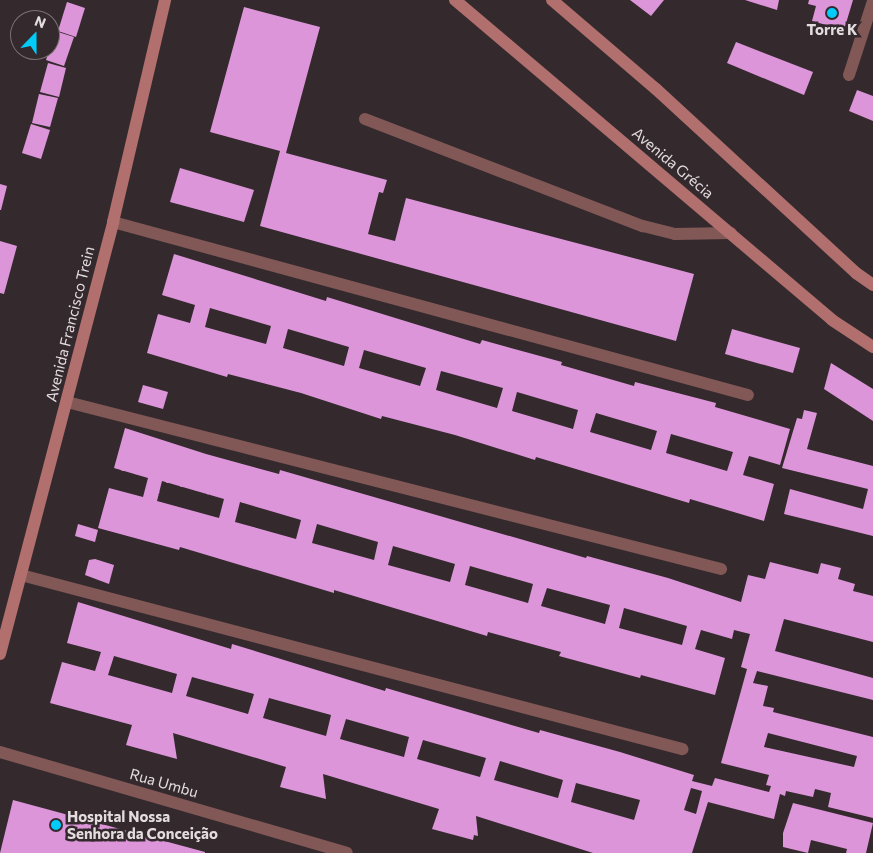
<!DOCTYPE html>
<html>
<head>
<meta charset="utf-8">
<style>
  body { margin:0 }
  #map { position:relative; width:873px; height:853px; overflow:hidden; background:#342a2e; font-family:Commissioner,sans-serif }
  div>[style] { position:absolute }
  .building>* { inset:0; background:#dd95da }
  .lane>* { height:12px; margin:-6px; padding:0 6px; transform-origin:6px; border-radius:6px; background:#825857 }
  .street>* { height:12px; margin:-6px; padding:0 6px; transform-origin:6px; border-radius:6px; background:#825857 }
  .secondary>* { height:12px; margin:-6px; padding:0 6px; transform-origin:6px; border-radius:6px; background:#b16f6e }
  .dots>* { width:14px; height:14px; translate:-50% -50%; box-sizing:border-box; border:2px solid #342a2e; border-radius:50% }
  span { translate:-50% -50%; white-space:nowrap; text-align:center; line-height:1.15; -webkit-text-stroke:5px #342a2e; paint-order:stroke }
  .poi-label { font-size:15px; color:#e4dde0; font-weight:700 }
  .left { translate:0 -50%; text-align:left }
  .street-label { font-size:15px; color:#e4dde0 }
  .north { position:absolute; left:10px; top:10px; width:50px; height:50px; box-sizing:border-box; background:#342a2e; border:1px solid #7a7275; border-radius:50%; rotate:22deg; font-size:14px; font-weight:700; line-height:20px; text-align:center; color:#e4dde0 }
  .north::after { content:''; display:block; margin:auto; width:18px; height:22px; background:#00cbf9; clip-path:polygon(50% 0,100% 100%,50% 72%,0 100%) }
</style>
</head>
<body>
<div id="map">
  <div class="building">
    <div style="clip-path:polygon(630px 0,664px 0,651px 16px)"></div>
    <div style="clip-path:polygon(745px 0,779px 0,777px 10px)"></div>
    <div style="clip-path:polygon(809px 0,853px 0,844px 30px,812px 21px,816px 6px,808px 4px)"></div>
    <div style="clip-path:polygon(67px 2px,85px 8px,76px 37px,58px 31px)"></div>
    <div style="clip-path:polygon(244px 7px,320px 27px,286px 153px,387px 180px,383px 193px,379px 192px,368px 234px,395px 241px,406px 198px,694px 274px,676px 341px,260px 226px,280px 151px,210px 132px)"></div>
    <div style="clip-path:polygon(55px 31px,74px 37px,64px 66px,46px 60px)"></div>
    <div style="clip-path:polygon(736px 42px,813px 72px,804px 95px,727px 63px)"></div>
    <div style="clip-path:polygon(48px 63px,66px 68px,59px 97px,40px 92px)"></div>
    <div style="clip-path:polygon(857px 90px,873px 96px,873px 121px,849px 111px)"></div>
    <div style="clip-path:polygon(39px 94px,58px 98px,50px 127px,32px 123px)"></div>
    <div style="clip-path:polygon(31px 124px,50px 130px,41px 159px,22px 153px)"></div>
    <div style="clip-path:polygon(180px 168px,254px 190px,244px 222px,170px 202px)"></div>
    <div style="clip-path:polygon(0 184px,7px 186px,1px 210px,0 210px)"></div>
    <div style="clip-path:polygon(0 241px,17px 246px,4px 294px,0 293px)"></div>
    <div style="clip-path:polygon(evenodd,174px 254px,326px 301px,327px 297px,480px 344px,482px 340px,562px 362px,561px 365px,634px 386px,635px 382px,716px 403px,715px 407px,790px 429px,780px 465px,749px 456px,743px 475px,774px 484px,764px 521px,690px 499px,689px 503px,536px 457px,535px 460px,455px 435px,382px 416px,381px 419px,301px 393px,228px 374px,227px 377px,147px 353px,158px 314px,190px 323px,195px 305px,162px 295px,174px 254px,210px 308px,271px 326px,266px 344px,205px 327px,210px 308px,174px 254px,288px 329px,349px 347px,344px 366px,283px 348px,288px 329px,174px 254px,364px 350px,426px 368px,420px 386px,359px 368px,364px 350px,174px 254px,441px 371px,503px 388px,497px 408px,436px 390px,441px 371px,174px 254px,517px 392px,578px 410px,573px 429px,512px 411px,517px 392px,174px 254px,596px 413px,657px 431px,651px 450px,590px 432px,596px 413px,174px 254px,671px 434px,733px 452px,727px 471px,666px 453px,671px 434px)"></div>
    <div style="clip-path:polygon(732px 329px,800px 348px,793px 373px,725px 354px)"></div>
    <div style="clip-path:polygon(831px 363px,873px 389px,873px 421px,824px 389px)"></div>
    <div style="clip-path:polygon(143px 385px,168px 392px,163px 409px,138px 402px)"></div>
    <div style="clip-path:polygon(804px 410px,817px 413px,807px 449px,873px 466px,873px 536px,784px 514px,790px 489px,863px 509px,868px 489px,782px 468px,797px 418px,802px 419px)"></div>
    <div style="clip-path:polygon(evenodd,125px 428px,206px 454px,279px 474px,280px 470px,586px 558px,587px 556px,668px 578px,741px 602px,748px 575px,765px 579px,770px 562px,818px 574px,821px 563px,841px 568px,838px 579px,855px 584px,853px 591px,873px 596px,873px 642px,784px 619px,775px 651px,873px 678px,873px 700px,757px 671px,753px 683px,768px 686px,763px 706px,774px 708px,773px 712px,873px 737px,873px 818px,828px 807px,831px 793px,815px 789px,813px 797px,786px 791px,785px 796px,780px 794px,774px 819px,708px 802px,692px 853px,593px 853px,476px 816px,478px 836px,474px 835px,473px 840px,432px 829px,439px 809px,323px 774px,326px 799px,280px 787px,286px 767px,173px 733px,177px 759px,126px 745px,132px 725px,50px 703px,62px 662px,95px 671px,101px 652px,67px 643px,78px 602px,231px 649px,232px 644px,385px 691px,386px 688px,539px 733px,540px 730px,620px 752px,694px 775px,692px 781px,712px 786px,715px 778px,769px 792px,771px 786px,766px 785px,769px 775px,721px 763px,747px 669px,741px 667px,750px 634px,734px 630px,732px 639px,701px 630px,695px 649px,725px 658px,715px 695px,641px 675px,640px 678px,559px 656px,561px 652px,488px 632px,487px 636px,334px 590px,334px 593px,180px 547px,179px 550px,98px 528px,109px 488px,143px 497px,148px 478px,114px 468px,125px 428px,162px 481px,224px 499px,219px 518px,157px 501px,162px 481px,125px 428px,240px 502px,301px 520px,296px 539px,235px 522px,240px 502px,125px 428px,317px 524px,378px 542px,374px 560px,312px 543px,317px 524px,125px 428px,393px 546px,455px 564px,450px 582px,388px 565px,393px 546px,125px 428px,470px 566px,533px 584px,528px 603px,465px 585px,470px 566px,125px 428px,547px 588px,610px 605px,605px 624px,541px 606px,547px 588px,125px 428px,624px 608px,687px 626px,682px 645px,619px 628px,624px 608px,125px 428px,114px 656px,177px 674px,172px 693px,108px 675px,114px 656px,125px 428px,192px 677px,254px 694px,248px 714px,186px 696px,192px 677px,125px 428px,269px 698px,331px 715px,326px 736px,263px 718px,269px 698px,125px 428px,346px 719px,409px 737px,404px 757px,340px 739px,346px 719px,125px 428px,768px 733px,857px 756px,854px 767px,764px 747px,768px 733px,125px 428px,423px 740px,486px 758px,480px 777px,417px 759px,423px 740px,125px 428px,500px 761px,563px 780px,558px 798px,494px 780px,500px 761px,125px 428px,576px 783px,640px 800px,634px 820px,571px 802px,576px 783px,125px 428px,691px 788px,702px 791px,696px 814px,684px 810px,691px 788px)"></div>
    <div style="clip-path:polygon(78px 524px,98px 530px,95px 542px,75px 536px)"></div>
    <div style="clip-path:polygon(95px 559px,114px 565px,109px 584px,85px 575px,89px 560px)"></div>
    <div style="clip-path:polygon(13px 800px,205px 852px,205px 853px,0 853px)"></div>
    <div style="clip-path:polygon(793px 803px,873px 823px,866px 853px,846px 853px,847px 849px,811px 840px,808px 853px,783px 847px,783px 833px)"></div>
  </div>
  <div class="lane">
    <div style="left:849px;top:75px;width:78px;rotate:-72deg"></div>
    <div style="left:365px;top:119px;width:298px;rotate:21.1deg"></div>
    <div style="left:643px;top:226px;width:33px;rotate:14deg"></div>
    <div style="left:675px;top:234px;width:56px;rotate:-1deg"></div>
  </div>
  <div class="street">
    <div style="left:113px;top:222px;width:658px;rotate:15.24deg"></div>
    <div style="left:67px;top:402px;width:675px;rotate:14.32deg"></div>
    <div style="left:21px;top:575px;width:684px;rotate:14.75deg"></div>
    <div style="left:0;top:752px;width:361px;rotate:16.2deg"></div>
  </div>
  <div class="secondary">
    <div style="left:455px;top:0;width:494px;rotate:40.3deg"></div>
    <div style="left:832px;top:320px;width:49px;rotate:33.4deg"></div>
    <div style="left:552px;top:0;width:137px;rotate:40.6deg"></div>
    <div style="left:656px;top:89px;width:272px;rotate:42.6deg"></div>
    <div style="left:856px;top:273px;width:21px;rotate:35deg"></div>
    <div style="left:0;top:654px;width:447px;rotate:-75.3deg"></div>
    <div style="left:113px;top:222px;width:228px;rotate:-76.8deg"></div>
  </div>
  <div class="dots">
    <div style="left:832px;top:13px;background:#00cbf9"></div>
    <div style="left:56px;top:825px;background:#00cbf9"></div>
  </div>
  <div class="poi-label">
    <span style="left:832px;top:30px">Torre K</span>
    <span class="left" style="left:67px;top:825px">Hospital Nossa<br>Senhora da Conceição</span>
  </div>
  <div class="street-label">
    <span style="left:673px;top:163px;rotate:40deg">Avenida Grécia</span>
    <span style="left:70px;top:324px;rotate:-76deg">Avenida Francisco Trein</span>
    <span style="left:164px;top:783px;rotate:16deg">Rua Umbu</span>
  </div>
  <div class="north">N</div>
</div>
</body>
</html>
